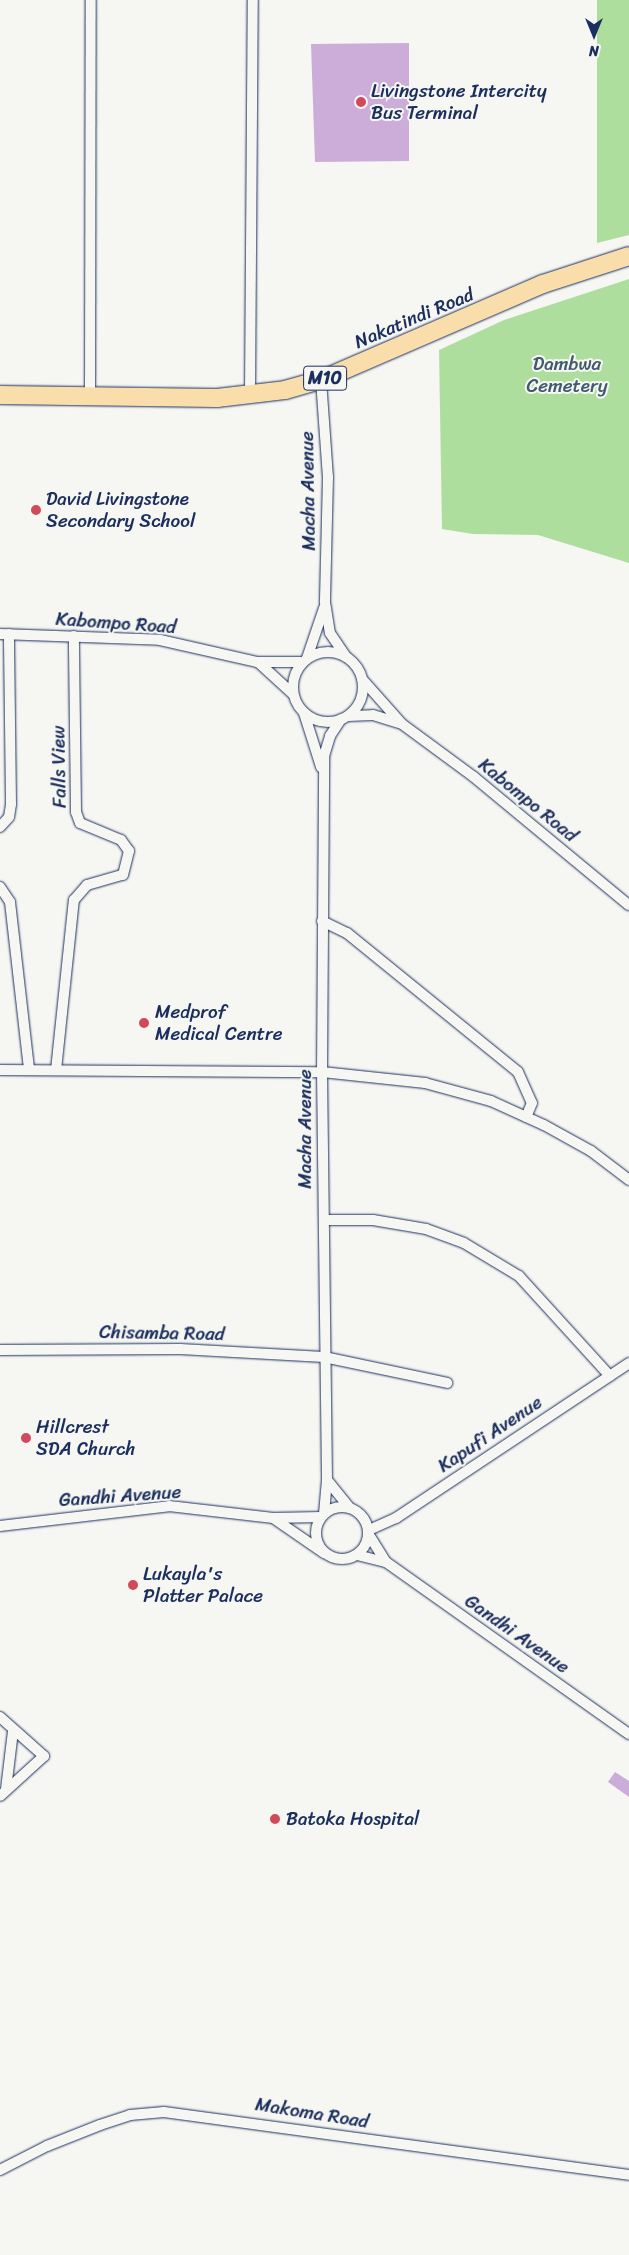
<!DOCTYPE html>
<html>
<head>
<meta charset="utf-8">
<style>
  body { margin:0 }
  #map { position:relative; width:629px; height:2255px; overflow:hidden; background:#f6f6f2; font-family:Sriracha,sans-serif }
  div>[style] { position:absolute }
  .green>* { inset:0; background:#aede9d }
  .building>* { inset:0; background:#ccacd8 }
  .roads { filter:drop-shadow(0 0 1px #1b2f5e) drop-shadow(0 0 1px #1b2f5e) }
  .street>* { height:10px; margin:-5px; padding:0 5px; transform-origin:5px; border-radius:5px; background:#f6f6f2 }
  .street>.ring { margin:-5px; padding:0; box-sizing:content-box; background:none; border:10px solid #f6f6f2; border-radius:50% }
  .highway>* { height:18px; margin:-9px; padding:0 9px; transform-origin:9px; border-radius:9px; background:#f9deab }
  .dots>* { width:14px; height:14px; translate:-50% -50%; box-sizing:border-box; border:2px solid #f6f6f2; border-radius:50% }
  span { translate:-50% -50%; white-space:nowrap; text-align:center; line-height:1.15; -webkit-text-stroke:4px #f6f6f2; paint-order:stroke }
  .shield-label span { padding:1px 4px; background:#f6f6f2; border:1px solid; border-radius:4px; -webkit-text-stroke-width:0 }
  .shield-label { font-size:18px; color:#1b2f5e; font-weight:700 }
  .poi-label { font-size:19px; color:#1b2f5e }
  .left { translate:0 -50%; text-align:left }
  .street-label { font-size:19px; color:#1b2f5e }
  .park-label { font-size:19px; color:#405b6e }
  .north { position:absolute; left:569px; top:10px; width:50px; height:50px; -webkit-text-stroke:4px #f6f6f2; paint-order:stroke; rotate:180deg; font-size:14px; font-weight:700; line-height:20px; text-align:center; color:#1b2f5e }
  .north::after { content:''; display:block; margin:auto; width:18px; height:22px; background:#1b2f5e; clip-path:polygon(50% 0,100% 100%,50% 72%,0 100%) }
</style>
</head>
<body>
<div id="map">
  <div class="green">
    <div style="clip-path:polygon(597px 0,629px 0,629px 235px,597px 243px)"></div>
    <div style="clip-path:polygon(629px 279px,629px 563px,538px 535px,473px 534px,442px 529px,439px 350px,504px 320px)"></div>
  </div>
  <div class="building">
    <div style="clip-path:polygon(409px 43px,409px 161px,315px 162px,311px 44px)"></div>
    <div style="clip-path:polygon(615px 1772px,629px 1781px,629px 1797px,608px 1782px)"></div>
  </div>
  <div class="roads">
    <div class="street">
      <div style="left:321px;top:380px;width:97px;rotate:85.9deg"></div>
      <div style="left:328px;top:477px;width:125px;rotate:91.4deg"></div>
      <div style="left:325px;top:602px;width:31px;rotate:81deg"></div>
      <div style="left:330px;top:633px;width:29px;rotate:56deg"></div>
      <div style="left:250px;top:394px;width:394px;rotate:-89.6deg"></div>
      <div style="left:90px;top:397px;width:397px;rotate:-89.9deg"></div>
      <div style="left:0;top:634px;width:160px;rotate:2.1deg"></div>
      <div style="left:160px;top:640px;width:99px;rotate:12.8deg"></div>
      <div style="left:257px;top:662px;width:46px"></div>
      <div class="ring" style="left:293px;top:652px;width:60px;height:60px"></div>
      <div style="left:307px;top:658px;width:53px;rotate:-71.2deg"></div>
      <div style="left:258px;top:662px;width:47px;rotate:42.4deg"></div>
      <div style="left:362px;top:679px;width:60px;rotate:48.4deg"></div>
      <div style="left:402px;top:724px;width:89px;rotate:36.4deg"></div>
      <div style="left:474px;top:777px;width:201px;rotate:39.6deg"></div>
      <div style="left:304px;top:713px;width:57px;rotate:72.5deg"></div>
      <div style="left:348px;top:716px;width:25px;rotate:-2deg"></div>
      <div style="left:373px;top:715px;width:27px;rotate:17deg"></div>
      <div style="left:0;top:827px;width:13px;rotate:-48deg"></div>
      <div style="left:9px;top:817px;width:13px;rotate:-81deg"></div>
      <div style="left:11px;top:804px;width:170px;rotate:-90.7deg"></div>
      <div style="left:0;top:887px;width:18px;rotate:56deg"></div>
      <div style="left:10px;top:902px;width:168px;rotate:83.5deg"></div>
      <div style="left:322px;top:921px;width:28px;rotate:26deg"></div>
      <div style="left:347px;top:933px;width:220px;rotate:39.1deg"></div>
      <div style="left:518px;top:1072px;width:34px;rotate:66deg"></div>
      <div style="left:532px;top:1103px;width:15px;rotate:113deg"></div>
      <div style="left:0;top:1070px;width:322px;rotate:0.4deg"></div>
      <div style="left:322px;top:1072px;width:104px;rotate:6.1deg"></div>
      <div style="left:425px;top:1083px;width:68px;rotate:15.3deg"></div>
      <div style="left:491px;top:1101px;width:58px;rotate:24.4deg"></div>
      <div style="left:544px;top:1125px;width:54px;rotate:29deg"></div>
      <div style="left:591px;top:1151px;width:48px;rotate:37.3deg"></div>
      <div style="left:56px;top:1070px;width:171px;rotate:-84deg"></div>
      <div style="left:74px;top:900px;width:20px;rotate:-49deg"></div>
      <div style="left:87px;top:885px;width:37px;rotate:-16deg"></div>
      <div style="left:123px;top:875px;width:25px;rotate:-76deg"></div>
      <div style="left:129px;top:851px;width:14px;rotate:-126deg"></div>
      <div style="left:121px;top:840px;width:44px;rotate:-157.5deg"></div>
      <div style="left:80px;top:823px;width:12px;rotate:-110deg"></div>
      <div style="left:76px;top:812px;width:176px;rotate:-90.7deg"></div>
      <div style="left:324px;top:1220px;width:49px"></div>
      <div style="left:373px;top:1220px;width:54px;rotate:9.6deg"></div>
      <div style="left:426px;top:1229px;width:40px;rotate:20.2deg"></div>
      <div style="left:464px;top:1243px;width:64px;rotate:31deg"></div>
      <div style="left:519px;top:1276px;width:135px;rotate:47.7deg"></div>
      <div style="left:0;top:1350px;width:180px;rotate:-0.3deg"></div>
      <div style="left:180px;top:1349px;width:144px;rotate:3.2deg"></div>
      <div style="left:324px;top:1357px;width:126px;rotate:11.9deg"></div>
      <div style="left:327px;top:1480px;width:36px;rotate:51deg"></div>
      <div class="ring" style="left:316px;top:1507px;width:42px;height:42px"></div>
      <div style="left:324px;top:1514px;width:34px;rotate:-85deg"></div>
      <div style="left:327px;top:1480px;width:408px;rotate:-90.7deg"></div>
      <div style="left:322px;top:1072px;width:316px;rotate:-89.6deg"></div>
      <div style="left:324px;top:756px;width:21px;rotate:-73deg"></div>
      <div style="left:330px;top:736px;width:20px;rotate:-57deg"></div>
      <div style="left:273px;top:1518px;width:62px;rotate:34.5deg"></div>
      <div style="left:0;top:1526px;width:170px;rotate:-6.7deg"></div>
      <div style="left:169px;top:1506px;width:105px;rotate:6.6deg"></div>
      <div style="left:273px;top:1518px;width:48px;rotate:-1.2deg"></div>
      <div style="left:369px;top:1530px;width:30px;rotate:-24deg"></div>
      <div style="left:396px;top:1518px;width:280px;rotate:-33.6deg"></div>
      <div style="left:369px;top:1535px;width:32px;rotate:58deg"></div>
      <div style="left:357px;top:1555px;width:30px;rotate:14deg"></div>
      <div style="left:386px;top:1562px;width:298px;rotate:35.3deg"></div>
      <div style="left:0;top:1717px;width:59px;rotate:41.6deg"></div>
      <div style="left:44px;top:1756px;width:59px;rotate:137.7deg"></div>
      <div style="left:6px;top:1789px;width:58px;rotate:-83.1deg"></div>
      <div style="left:0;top:2170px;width:53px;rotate:-27.1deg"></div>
      <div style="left:47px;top:2146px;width:57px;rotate:-21.6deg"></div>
      <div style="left:100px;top:2125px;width:32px;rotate:-18deg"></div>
      <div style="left:130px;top:2115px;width:34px;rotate:-5deg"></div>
      <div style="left:164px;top:2112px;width:469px;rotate:7.7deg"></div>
    </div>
    <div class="highway">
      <div style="left:0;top:395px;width:217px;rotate:0.8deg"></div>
      <div style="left:217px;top:398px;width:68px;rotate:-6.7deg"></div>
      <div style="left:285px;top:390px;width:37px;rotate:-16deg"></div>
      <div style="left:321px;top:380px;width:242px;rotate:-23.4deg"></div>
      <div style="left:543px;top:284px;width:90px;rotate:-18deg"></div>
    </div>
  </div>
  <div class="dots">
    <div style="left:361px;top:102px;background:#d1495b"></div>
    <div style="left:36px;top:510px;background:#d1495b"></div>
    <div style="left:144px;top:1023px;background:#d1495b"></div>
    <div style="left:26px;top:1438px;background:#d1495b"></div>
    <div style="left:133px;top:1585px;background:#d1495b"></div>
    <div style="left:275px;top:1819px;background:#d1495b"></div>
  </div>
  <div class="shield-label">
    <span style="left:325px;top:378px">M10</span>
  </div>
  <div class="poi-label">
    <span class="left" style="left:371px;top:102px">Livingstone Intercity<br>Bus Terminal</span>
    <span class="left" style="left:46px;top:510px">David Livingstone<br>Secondary School</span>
    <span class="left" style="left:155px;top:1023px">Medprof<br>Medical Centre</span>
    <span class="left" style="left:36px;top:1438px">Hillcrest<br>SDA Church</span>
    <span class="left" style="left:143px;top:1585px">Lukayla's<br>Platter Palace</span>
    <span class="left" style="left:286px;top:1819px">Batoka Hospital</span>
  </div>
  <div class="street-label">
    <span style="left:414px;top:318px;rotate:-23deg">Nakatindi Road</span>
    <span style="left:308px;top:491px;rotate:-91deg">Macha Avenue</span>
    <span style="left:116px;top:623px;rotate:4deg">Kabompo Road</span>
    <span style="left:59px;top:767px;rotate:-91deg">Falls View</span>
    <span style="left:528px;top:800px;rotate:39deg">Kabompo Road</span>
    <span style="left:305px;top:1129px;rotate:-90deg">Macha Avenue</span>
    <span style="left:162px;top:1333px;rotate:1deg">Chisamba Road</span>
    <span style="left:490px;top:1434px;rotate:-34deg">Kapufi Avenue</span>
    <span style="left:120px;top:1496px;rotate:-4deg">Gandhi Avenue</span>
    <span style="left:517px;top:1634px;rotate:35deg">Gandhi Avenue</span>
    <span style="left:312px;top:2113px;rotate:9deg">Makoma Road</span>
  </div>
  <div class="park-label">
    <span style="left:567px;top:375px">Dambwa<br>Cemetery</span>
  </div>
  <div class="north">N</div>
</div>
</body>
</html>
